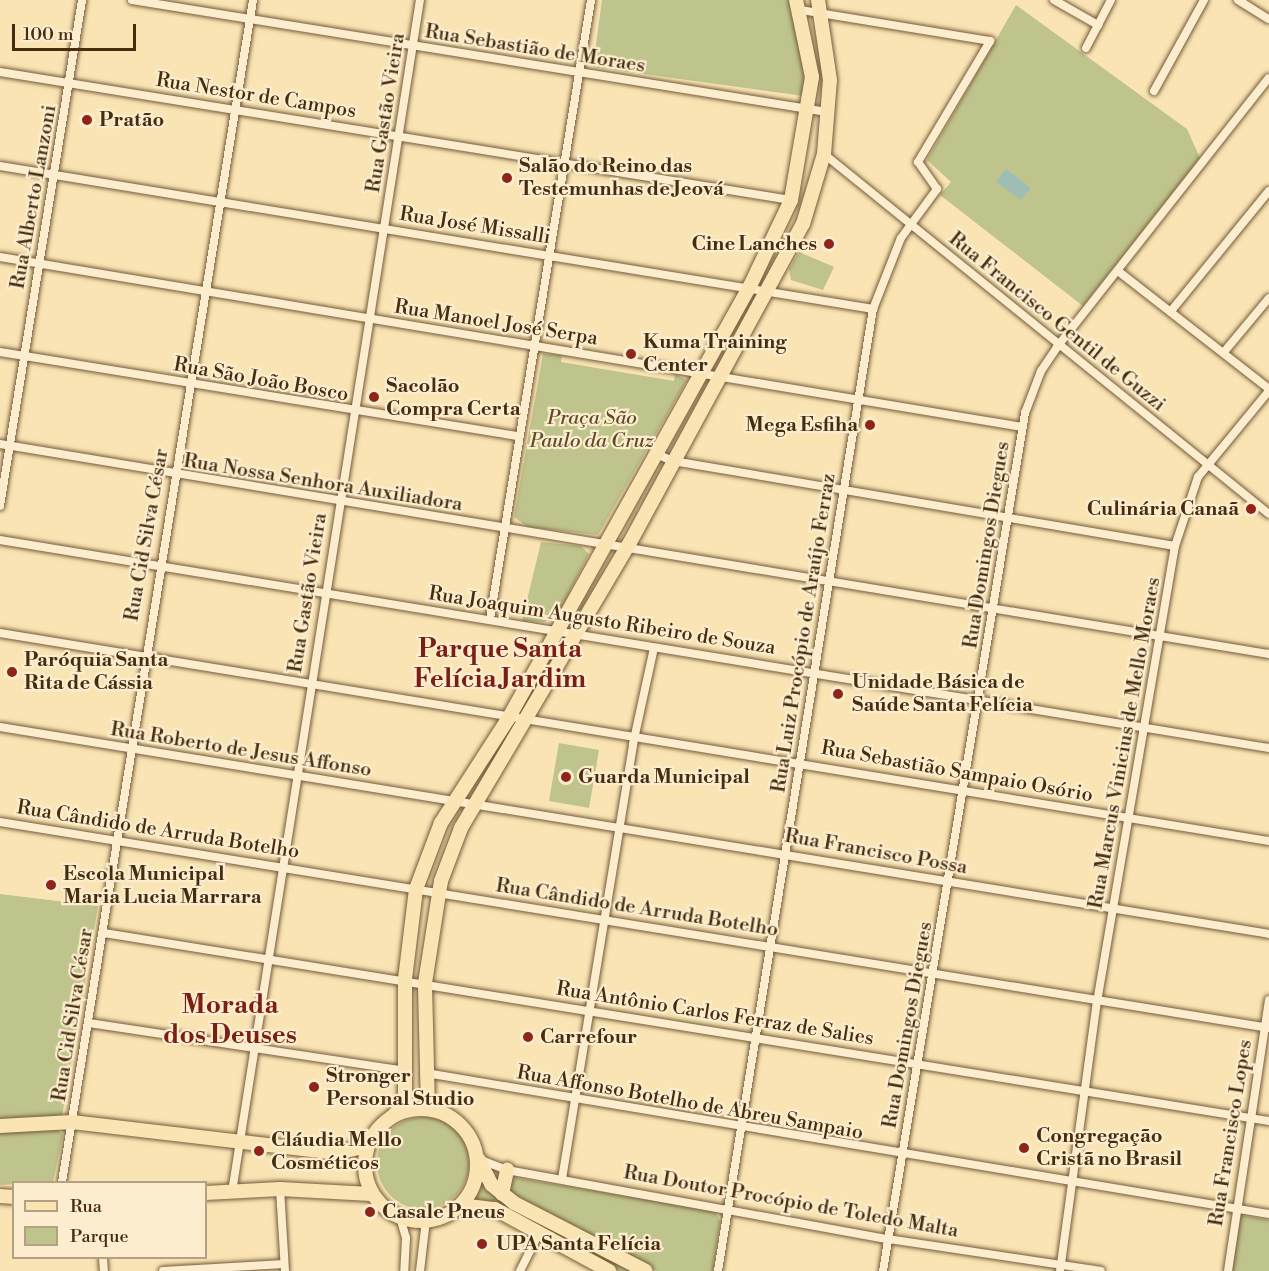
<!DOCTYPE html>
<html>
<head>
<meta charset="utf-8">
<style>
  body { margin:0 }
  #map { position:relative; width:1269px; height:1271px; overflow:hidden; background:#fae4b4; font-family:"Libre Bodoni",serif }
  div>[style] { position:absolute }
  .green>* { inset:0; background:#bfc48c }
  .round { border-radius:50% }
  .water>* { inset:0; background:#9fbeb3 }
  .roads { filter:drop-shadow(0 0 2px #745a39) drop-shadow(0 0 2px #745a39) }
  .minor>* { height:8px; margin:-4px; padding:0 4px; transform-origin:4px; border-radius:4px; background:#fcedce }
  .primary>* { height:14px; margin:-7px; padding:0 7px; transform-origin:7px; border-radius:7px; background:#fae4b4 }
  .primary>.ring { margin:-7px; padding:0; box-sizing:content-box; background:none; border:14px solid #fae4b4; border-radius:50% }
  .dots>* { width:16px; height:16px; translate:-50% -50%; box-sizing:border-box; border:3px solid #fcedce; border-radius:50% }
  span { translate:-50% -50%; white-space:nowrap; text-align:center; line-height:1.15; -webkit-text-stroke:4.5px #fcedce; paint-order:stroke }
  .street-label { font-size:20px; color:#472c10 }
  .poi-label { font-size:20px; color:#472c10; font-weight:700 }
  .left { translate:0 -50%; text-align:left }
  .right { translate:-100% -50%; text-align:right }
  .park-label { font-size:20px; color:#5f4a29; font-style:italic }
  .district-label { font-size:26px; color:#7a1f14; font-weight:700 }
  .legend { position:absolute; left:12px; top:1181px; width:195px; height:78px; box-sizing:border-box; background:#fcedce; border:2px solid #b4a082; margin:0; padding:8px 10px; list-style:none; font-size:18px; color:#472c10 }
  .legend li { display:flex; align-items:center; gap:12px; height:30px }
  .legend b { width:30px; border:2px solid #b4a082 }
  .scale { position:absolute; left:12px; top:24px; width:124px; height:27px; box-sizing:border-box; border:3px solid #472c10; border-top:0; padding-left:8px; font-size:18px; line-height:21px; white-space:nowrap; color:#472c10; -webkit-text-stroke:4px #fcedce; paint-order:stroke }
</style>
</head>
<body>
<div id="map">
  <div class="green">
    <div style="clip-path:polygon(602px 0,788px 0,804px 61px,804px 96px,593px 67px)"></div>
    <div style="clip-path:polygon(1016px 5px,1187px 129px,1200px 158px,1083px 306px,940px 195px,951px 182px,927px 160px)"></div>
    <div style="clip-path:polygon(799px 252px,834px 267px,823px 290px,791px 280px,789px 269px)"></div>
    <div style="clip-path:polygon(543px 354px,562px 355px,561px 362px,674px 381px,675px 374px,687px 380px,598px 535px,528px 527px,514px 517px)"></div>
    <div style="clip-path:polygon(541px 542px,581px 546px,589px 554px,557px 616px,544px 622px,522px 621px)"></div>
    <div style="clip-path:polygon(559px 743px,599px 750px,589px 808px,549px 801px)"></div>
    <div style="clip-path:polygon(0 894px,98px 906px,62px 1116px,0 1123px)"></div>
    <div class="round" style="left:377px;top:1117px;width:92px;height:92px"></div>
    <div style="clip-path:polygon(56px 1128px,63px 1135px,53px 1182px,0 1185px,0 1133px)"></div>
    <div style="clip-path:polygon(481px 1176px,485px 1180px,637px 1271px,619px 1271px,488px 1201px,474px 1199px)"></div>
    <div style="clip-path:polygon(511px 1177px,715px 1211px,720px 1221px,713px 1271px,656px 1271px,517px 1199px,507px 1192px)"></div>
    <div style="clip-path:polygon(1239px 1215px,1269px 1220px,1269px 1271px,1231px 1271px)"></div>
  </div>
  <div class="water">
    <div style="clip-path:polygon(1006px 169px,1031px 188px,1021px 200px,996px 182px)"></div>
  </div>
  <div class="roads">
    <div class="minor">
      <div style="left:132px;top:0;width:704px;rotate:9.15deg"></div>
      <div style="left:1054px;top:0;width:51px;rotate:29.6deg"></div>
      <div style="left:1238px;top:0;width:36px;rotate:32deg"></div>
      <div style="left:1086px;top:48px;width:54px;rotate:-62.5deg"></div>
      <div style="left:0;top:72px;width:801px;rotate:9.19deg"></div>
      <div style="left:1154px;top:91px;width:104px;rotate:-61.2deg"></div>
      <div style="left:824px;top:154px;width:572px;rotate:38.97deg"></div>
      <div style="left:0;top:166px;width:885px;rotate:9.3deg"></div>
      <div style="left:0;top:257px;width:1036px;rotate:9.44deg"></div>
      <div style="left:1118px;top:271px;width:192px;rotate:38deg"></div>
      <div style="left:1171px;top:311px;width:155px;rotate:-50.8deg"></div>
      <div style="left:0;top:352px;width:524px;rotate:9.23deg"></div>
      <div style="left:1224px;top:352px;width:70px;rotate:-50.2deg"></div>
      <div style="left:0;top:444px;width:1286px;rotate:9.4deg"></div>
      <div style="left:654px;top:453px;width:21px;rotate:23deg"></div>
      <div style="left:673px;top:461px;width:509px;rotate:9.61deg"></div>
      <div style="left:0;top:506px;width:513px;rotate:-80.79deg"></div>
      <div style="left:0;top:540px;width:1286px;rotate:9.31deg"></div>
      <div style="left:490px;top:619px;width:627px;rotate:-80.73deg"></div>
      <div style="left:0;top:633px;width:1286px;rotate:9.31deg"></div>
      <div style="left:0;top:727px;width:1286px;rotate:9.26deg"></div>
      <div style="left:0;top:822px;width:1286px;rotate:9.22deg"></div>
      <div style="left:104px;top:933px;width:1180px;rotate:9.17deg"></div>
      <div style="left:89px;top:1023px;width:322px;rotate:8.6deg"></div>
      <div style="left:426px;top:1073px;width:855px;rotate:9.5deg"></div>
      <div style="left:481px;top:1160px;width:28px;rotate:21deg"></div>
      <div style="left:507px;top:1170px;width:387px;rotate:10.3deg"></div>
      <div style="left:888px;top:1239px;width:215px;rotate:8.5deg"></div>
      <div style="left:562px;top:1179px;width:441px;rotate:-80.7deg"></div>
      <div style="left:633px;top:744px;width:98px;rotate:-77.7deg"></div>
      <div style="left:62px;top:1182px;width:1197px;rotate:-80.82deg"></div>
      <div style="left:280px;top:1189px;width:82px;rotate:86.5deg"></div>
      <div style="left:232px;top:1192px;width:1207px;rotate:-81.04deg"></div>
      <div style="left:400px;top:1217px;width:22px;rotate:74deg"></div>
      <div style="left:406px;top:1238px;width:33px;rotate:93deg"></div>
      <div style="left:103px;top:1258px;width:13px;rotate:86deg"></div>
      <div style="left:163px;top:1271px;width:121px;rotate:-3.3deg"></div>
      <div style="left:420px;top:1271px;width:51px;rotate:-83.3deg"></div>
      <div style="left:520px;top:1271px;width:42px;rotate:-63.4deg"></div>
      <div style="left:718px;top:1271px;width:974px;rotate:-80.85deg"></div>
      <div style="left:873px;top:309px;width:76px;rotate:-68.5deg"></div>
      <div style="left:901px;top:238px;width:61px;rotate:-53.7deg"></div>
      <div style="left:937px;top:189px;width:33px;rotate:-125deg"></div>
      <div style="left:918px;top:162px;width:141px;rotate:-59.2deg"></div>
      <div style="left:990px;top:41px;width:193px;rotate:-170.7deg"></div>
      <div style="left:883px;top:1271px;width:870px;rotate:-80.6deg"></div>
      <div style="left:1025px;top:413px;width:45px;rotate:-69.1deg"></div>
      <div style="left:1041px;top:371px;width:29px;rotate:-56deg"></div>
      <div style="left:1057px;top:347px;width:342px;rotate:-51.8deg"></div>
      <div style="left:1060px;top:1271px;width:272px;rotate:-82.2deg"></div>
      <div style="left:1097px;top:1002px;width:463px;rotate:-80.3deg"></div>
      <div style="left:1175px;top:546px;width:73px;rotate:-71.6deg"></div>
      <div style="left:1198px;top:477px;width:112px;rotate:-50.5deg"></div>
      <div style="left:1228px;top:1271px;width:274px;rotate:-81.4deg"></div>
    </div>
    <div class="primary">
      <div style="left:428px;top:1109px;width:126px;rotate:-91.4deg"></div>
      <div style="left:425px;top:983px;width:103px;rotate:-81.1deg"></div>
      <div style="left:441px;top:881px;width:57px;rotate:-69.3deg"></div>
      <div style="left:461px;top:828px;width:328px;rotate:-59.4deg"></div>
      <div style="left:628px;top:546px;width:366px;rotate:-61.5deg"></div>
      <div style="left:803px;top:224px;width:73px;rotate:-73.3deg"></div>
      <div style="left:824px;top:154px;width:74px;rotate:-85.4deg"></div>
      <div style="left:830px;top:80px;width:81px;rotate:-98.5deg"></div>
      <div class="ring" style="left:365px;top:1109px;width:98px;height:98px"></div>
      <div style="left:393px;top:1116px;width:18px;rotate:-47deg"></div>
      <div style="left:405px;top:1103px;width:124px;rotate:-90deg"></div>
      <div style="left:405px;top:979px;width:91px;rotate:-83deg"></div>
      <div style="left:416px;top:889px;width:71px;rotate:-69.3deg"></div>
      <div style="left:441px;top:823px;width:124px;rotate:-57.2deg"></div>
      <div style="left:508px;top:719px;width:496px;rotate:-60.8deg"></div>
      <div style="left:750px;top:286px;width:95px;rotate:-64.5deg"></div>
      <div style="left:791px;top:200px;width:125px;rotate:-80.3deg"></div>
      <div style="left:812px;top:77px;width:79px;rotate:-101.7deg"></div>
      <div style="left:0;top:1126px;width:72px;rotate:-3.2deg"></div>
      <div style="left:72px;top:1122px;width:267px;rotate:6.7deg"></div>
      <div style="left:337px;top:1153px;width:31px;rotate:-13deg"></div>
      <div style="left:479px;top:1160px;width:28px;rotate:63deg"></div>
      <div style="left:492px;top:1185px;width:28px;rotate:39deg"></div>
      <div style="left:514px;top:1203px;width:148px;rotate:27.3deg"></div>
      <div style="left:206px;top:1193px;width:74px;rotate:-3.1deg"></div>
      <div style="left:280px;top:1189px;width:91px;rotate:3.1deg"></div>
      <div style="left:502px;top:1194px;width:25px;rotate:-78deg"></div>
      <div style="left:0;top:1196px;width:14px;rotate:4deg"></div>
      <div style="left:460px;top:1205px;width:35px;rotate:7deg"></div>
      <div style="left:495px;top:1209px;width:130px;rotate:28.5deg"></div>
    </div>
  </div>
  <div class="dots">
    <div style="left:87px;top:120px;background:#8f2418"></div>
    <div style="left:507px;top:178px;background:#8f2418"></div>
    <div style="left:829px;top:244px;background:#8f2418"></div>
    <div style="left:631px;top:354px;background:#8f2418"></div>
    <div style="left:374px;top:397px;background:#8f2418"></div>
    <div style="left:870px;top:425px;background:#8f2418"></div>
    <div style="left:1251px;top:509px;background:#8f2418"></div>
    <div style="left:12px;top:672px;background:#8f2418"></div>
    <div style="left:838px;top:694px;background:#8f2418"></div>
    <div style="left:566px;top:777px;background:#8f2418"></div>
    <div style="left:51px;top:885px;background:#8f2418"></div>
    <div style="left:528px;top:1037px;background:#8f2418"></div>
    <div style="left:314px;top:1087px;background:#8f2418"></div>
    <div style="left:1024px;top:1148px;background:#8f2418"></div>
    <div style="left:259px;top:1151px;background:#8f2418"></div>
    <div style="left:370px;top:1212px;background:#8f2418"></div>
    <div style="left:482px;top:1244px;background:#8f2418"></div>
  </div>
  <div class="street-label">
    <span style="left:535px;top:49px;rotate:9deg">Rua Sebastião de Moraes</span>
    <span style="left:256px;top:96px;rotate:9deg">Rua Nestor de Campos</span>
    <span style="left:386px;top:113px;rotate:-81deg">Rua Gastão Vieira</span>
    <span style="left:34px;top:197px;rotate:-80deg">Rua Alberto Lanzoni</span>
    <span style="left:475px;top:226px;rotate:9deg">Rua José Missalli</span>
    <span style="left:1057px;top:322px;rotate:39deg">Rua Francisco Gentil de Guzzi</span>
    <span style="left:496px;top:323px;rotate:9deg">Rua Manoel José Serpa</span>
    <span style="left:261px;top:380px;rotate:10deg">Rua São João Bosco</span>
    <span style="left:323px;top:483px;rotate:9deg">Rua Nossa Senhora Auxiliadora</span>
    <span style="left:147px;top:535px;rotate:-80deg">Rua Cid Silva César</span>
    <span style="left:987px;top:545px;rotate:-81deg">Rua Domingos Diegues</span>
    <span style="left:308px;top:593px;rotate:-81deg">Rua Gastão Vieira</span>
    <span style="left:602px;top:621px;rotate:9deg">Rua Joaquim Augusto Ribeiro de Souza</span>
    <span style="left:804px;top:633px;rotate:-81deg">Rua Luiz Procópio de Araújo Ferraz</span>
    <span style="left:1125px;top:743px;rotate:-80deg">Rua Marcus Vinicius de Mello Moraes</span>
    <span style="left:241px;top:750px;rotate:9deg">Rua Roberto de Jesus Affonso</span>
    <span style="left:957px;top:772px;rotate:10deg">Rua Sebastião Sampaio Osório</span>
    <span style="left:158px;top:830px;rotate:9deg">Rua Cândido de Arruda Botelho</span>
    <span style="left:876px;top:852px;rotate:10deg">Rua Francisco Possa</span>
    <span style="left:637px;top:908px;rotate:9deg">Rua Cândido de Arruda Botelho</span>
    <span style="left:715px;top:1014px;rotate:9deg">Rua Antônio Carlos Ferraz de Salies</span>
    <span style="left:73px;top:1015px;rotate:-81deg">Rua Cid Silva César</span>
    <span style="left:908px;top:1025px;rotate:-80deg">Rua Domingos Diegues</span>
    <span style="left:690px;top:1103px;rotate:10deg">Rua Affonso Botelho de Abreu Sampaio</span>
    <span style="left:1231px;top:1133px;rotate:-81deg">Rua Francisco Lopes</span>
    <span style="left:791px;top:1202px;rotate:10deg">Rua Doutor Procópio de Toledo Malta</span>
  </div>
  <div class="poi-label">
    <span class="left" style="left:99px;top:120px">Pratão</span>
    <span class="left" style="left:519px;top:178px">Salão do Reino das<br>Testemunhas de Jeová</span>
    <span class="right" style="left:817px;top:244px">Cine Lanches</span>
    <span class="left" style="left:643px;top:354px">Kuma Training<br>Center</span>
    <span class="left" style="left:386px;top:398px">Sacolão<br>Compra Certa</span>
    <span class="right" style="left:858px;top:425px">Mega Esfiha</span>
    <span class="right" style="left:1239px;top:509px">Culinária Canaã</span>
    <span class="left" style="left:24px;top:672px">Paróquia Santa<br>Rita de Cássia</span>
    <span class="left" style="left:852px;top:694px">Unidade Básica de<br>Saúde Santa Felícia</span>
    <span class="left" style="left:578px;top:777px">Guarda Municipal</span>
    <span class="left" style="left:63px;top:886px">Escola Municipal<br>Maria Lucia Marrara</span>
    <span class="left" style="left:540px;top:1037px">Carrefour</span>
    <span class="left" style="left:326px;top:1088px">Stronger<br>Personal Studio</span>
    <span class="left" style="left:1036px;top:1148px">Congregação<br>Cristã no Brasil</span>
    <span class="left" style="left:271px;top:1152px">Cláudia Mello<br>Cosméticos</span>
    <span class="left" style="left:382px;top:1212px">Casale Pneus</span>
    <span class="left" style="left:496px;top:1244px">UPA Santa Felícia</span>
  </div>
  <div class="park-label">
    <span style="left:592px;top:430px">Praça São<br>Paulo da Cruz</span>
  </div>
  <div class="district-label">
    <span style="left:500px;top:665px">Parque Santa<br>Felícia Jardim</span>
    <span style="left:230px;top:1021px">Morada<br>dos Deuses</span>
  </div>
  <ul class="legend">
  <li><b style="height:8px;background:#fae4b4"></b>Rua</li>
  <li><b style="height:16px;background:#bfc48c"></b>Parque</li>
  </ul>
  <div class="scale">100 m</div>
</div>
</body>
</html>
